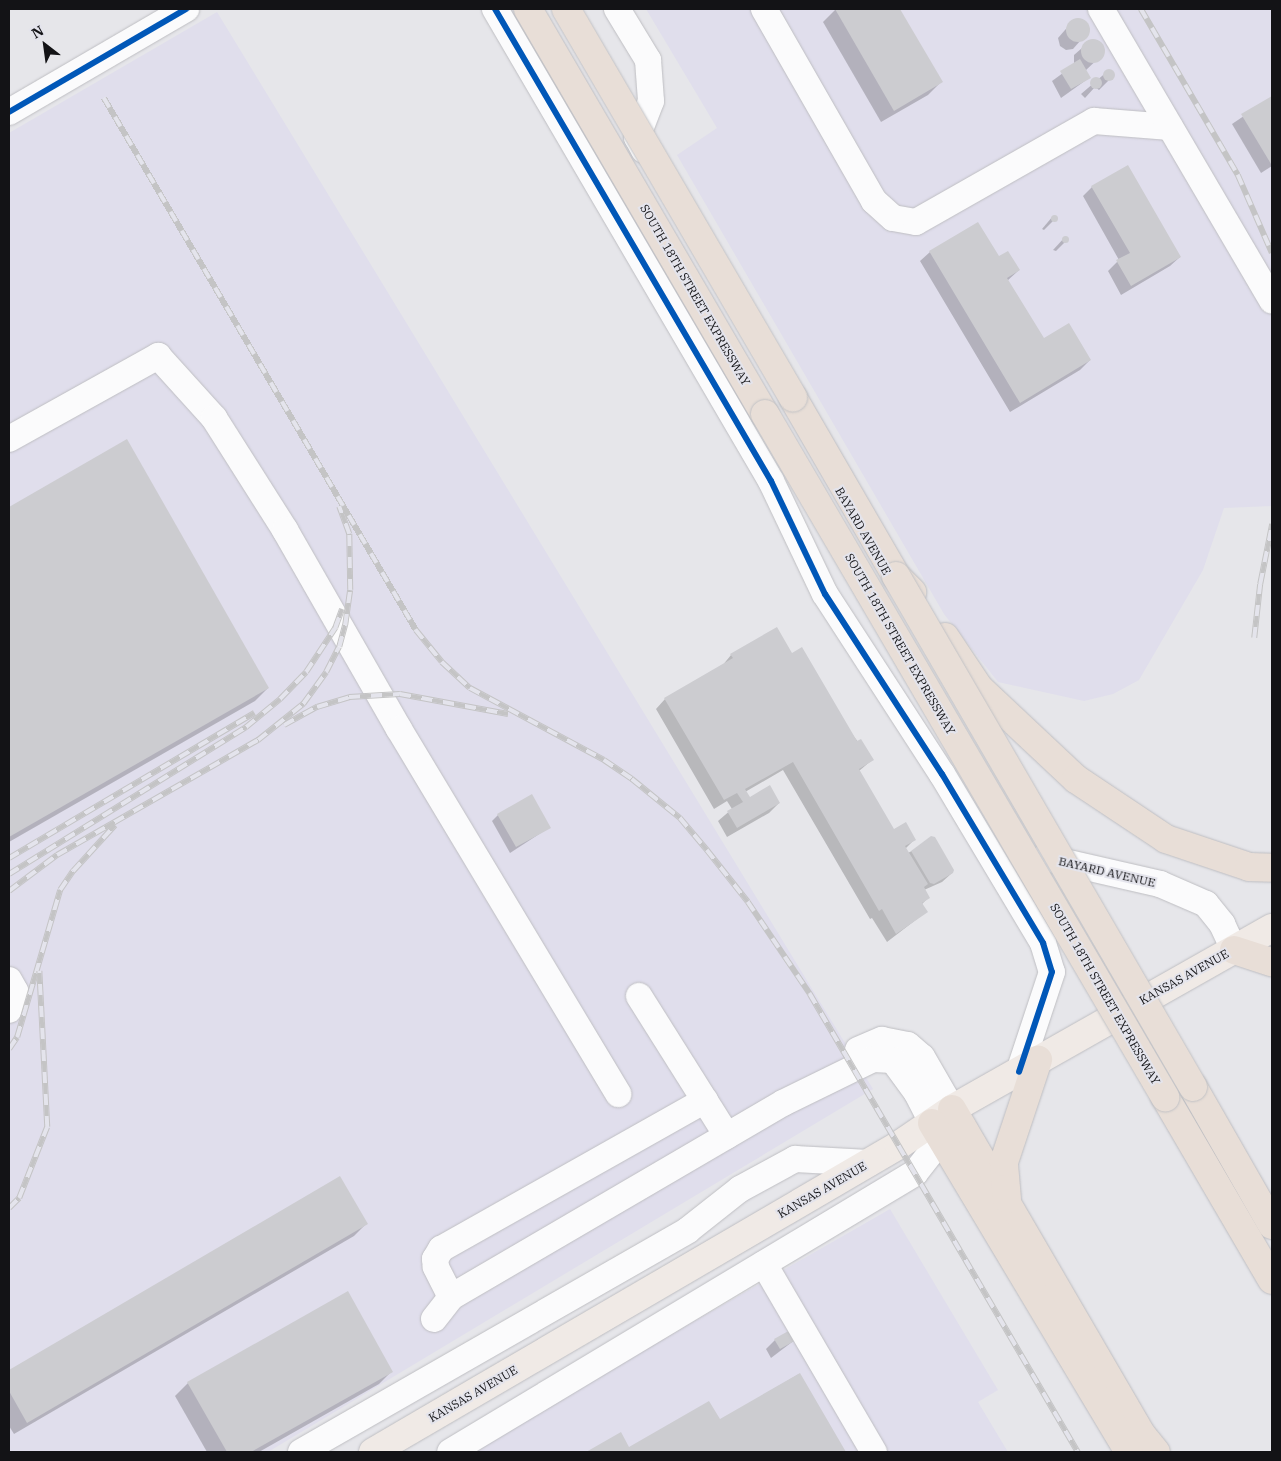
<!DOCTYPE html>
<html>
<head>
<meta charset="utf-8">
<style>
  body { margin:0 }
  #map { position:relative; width:1281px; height:1461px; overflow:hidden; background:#e6e6ea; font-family:"IBM Plex Serif",serif }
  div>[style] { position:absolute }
  .industrial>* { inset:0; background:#e0deec }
  .shadow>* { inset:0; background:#0003 }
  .building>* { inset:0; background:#ccccd0 }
  .round { border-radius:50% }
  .roads { filter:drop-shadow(0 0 1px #bebec2) drop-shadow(0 0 1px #bebec2) }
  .minor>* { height:26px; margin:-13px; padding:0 13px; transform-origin:13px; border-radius:13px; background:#fbfbfc }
  .major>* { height:28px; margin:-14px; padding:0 14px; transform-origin:14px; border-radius:14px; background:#f0eae6 }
  .highway>* { height:28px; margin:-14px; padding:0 14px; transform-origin:14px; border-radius:14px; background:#e8ded7 }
  .rail>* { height:5.5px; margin-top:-2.75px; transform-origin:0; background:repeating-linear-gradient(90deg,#e4e4ec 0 11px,#c4c4c5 0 22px); box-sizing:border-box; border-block:1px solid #c4c4c5 }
  .bridges { filter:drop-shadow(0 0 1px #c2c2c5) drop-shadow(0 0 1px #c2c2c5) }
  .highway-bridge>* { height:28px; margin:-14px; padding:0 14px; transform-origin:14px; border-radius:14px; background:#e8ded7 }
  .cycleway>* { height:6px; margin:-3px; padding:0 3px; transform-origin:3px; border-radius:3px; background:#0057b8 }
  span { translate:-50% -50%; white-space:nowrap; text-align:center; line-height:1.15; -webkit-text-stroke:4px #e4e4ec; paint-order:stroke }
  .street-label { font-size:12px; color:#131316 }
  .frame { position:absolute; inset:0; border:10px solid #131316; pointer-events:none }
  .north { position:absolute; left:20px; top:20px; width:50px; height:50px; -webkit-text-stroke:4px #e4e4ec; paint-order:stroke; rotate:330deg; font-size:14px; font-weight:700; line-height:20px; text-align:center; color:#131316 }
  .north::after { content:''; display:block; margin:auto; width:18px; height:22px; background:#131316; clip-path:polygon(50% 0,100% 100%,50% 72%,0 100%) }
</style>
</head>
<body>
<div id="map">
  <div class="industrial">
    <div style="clip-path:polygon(646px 9px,1272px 9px,1272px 506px,1224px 508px,1203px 570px,1139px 680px,1113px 694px,1084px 701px,998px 682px,944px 614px,677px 155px,717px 128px)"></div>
    <div style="clip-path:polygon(217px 12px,873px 1089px,268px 1452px,9px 1452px,9px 133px)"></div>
    <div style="clip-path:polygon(890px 1209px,998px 1390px,978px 1402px,1008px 1452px,466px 1452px)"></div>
  </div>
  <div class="shadow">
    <div style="clip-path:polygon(836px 9px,898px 9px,941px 82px,928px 95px,881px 122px,823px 22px)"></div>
    <div style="clip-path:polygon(1079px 19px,1087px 23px,1088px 32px,1073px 49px,1066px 50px,1060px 46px,1058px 38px,1072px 22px)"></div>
    <div style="clip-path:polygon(1090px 41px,1100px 43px,1102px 55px,1085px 71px,1089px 78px,1061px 98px,1052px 81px,1074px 65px,1074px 55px)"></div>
    <div style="clip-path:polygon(1109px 70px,1114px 75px,1099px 90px,1095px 87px,1085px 98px,1081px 94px)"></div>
    <div style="clip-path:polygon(1272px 97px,1272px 166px,1261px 173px,1232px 124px)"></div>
    <div style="clip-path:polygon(1092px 187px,1180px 257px,1170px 266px,1121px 295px,1108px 271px,1119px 260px,1083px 196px)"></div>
    <div style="clip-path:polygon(1053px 216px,1053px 221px,1044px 230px,1042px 229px)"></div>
    <div style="clip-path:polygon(1065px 237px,1066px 241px,1056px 251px,1053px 250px)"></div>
    <div style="clip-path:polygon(930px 252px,1019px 270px,1007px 281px,1043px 340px,1090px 360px,1080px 370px,1010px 412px,920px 261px)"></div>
    <div style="clip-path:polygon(126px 441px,268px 688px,255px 701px,9px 842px,9px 508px)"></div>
    <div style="clip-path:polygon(731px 655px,791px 655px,872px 760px,859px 771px,893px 831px,914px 840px,905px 849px,908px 853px,934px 839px,952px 873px,942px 882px,924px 890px,929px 897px,922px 904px,926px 912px,887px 942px,872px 918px,870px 919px,783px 770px,745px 792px,749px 799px,779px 803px,769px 813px,727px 837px,718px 821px,732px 809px,727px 801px,714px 809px,656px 709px,665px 699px,722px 666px)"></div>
    <div style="clip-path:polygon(498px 815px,550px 827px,510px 853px,492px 821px)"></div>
    <div style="clip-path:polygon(340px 1178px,366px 1224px,354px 1236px,14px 1434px,9px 1426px,9px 1371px)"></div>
    <div style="clip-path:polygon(796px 1339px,771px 1358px,766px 1349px,775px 1340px)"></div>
    <div style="clip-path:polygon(392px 1371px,379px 1384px,259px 1452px,207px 1452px,175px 1396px,188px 1383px)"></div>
    <div style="clip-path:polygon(799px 1374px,844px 1452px,589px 1452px,620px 1434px,629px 1449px,719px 1421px)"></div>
  </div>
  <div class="building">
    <div style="clip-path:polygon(835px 9px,900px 9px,943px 82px,894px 111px)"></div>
    <div class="round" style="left:1066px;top:18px;width:24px;height:24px"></div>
    <div class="round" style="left:1081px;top:39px;width:24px;height:24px"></div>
    <div style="clip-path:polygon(1080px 59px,1091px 78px,1071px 89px,1060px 71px)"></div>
    <div class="round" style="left:1103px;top:69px;width:12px;height:12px"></div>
    <div class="round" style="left:1090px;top:77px;width:12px;height:12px"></div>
    <div style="clip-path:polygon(1272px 96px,1272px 163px,1271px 164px,1241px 114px)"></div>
    <div style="clip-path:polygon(1128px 165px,1181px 257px,1131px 286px,1116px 260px,1130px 253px,1091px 186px)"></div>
    <div class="round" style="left:1050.5px;top:214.5px;width:7px;height:7px"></div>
    <div style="clip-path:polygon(978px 222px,999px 256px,1008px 251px,1020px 270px,1007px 278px,1044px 338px,1069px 323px,1091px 360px,1020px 403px,929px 251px)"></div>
    <div class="round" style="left:1061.5px;top:235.5px;width:7px;height:7px"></div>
    <div style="clip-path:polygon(127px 439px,269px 688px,9px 837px,9px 507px)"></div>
    <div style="clip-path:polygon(777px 627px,792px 653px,802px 647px,857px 741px,861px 739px,874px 760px,859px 769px,894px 829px,906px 822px,916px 840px,905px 846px,928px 884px,924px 887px,930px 898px,922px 903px,928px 912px,896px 934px,882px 909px,879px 911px,793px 762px,745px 789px,750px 797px,770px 785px,780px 803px,737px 828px,727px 811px,743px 802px,737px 793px,724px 800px,664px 698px,733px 658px,730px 654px)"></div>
    <div style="clip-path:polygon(532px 794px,551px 828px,516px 847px,497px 814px)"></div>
    <div style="clip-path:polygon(931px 836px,935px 837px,954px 870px,953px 873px,934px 884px,930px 883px,911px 851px)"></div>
    <div style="clip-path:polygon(340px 1176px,368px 1224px,27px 1423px,9px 1391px,9px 1370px)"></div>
    <div style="clip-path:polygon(348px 1291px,393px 1372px,251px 1452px,227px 1452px,187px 1382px)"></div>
    <div style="clip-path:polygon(792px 1329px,798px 1339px,780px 1349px,774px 1339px)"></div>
    <div style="clip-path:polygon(800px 1373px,846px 1452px,586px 1452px,621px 1432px,629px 1447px,709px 1401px,720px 1419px)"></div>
  </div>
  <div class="roads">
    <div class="minor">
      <div style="left:495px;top:9px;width:547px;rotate:59.68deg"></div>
      <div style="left:771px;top:481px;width:125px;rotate:64.5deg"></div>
      <div style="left:825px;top:594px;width:215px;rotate:57deg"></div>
      <div style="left:942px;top:774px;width:197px;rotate:59.1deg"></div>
      <div style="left:1043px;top:943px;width:30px;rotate:73deg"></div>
      <div style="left:1052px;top:972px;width:105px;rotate:108.3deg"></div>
      <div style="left:617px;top:9px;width:60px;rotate:58.7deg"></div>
      <div style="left:648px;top:60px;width:41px;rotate:85.8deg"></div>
      <div style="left:651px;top:101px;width:39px;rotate:111deg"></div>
      <div style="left:637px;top:137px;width:15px;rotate:62deg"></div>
      <div style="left:764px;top:9px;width:221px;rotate:60.2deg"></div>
      <div style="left:874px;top:201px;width:25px;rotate:42deg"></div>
      <div style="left:893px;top:218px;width:23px;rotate:10deg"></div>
      <div style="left:916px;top:222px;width:205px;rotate:-29.6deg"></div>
      <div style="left:1094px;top:121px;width:76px;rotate:4.5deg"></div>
      <div style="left:1101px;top:9px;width:338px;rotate:59.6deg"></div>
      <div style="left:9px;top:112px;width:205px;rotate:-30.2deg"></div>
      <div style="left:9px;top:439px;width:171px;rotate:-29.1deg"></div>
      <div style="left:158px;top:356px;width:84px;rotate:47.9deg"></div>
      <div style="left:214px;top:418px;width:133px;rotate:57.6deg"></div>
      <div style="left:285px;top:530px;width:229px;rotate:60.2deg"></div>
      <div style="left:399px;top:729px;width:426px;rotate:59deg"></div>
      <div style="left:1048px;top:853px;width:7px;rotate:63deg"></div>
      <div style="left:1051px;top:859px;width:112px;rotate:12.9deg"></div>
      <div style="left:1160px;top:884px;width:50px;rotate:23.5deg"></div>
      <div style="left:1206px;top:904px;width:26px;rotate:51deg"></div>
      <div style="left:1222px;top:924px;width:29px;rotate:65deg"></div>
      <div style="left:9px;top:980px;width:13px;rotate:61deg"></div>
      <div style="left:15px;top:991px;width:20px;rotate:108deg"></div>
      <div style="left:639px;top:996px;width:165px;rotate:57.8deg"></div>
      <div style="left:858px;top:1050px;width:26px;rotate:-23deg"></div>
      <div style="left:882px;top:1040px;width:26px;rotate:11deg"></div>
      <div style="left:908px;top:1045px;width:18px;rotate:41deg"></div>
      <div style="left:922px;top:1057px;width:60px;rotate:60deg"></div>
      <div style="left:764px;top:1264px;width:218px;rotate:59.7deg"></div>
      <div style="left:451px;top:1297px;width:34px;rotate:-117deg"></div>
      <div style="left:436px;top:1267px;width:8px;rotate:-97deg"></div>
      <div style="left:435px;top:1259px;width:12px;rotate:-59deg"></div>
      <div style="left:441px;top:1249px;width:303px;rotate:-29.4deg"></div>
      <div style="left:434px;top:1319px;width:28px;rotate:-52deg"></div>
      <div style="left:451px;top:1297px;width:385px;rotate:-30.3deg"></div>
      <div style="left:783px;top:1103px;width:100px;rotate:-26.1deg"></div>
      <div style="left:873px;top:1059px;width:20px;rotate:3deg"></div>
      <div style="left:893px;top:1060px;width:41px;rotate:54deg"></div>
      <div style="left:917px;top:1093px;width:34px;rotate:63deg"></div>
      <div style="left:932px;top:1123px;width:27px;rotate:88deg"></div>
      <div style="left:933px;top:1150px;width:29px;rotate:128deg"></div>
      <div style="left:915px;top:1173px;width:542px;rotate:149.04deg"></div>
      <div style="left:301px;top:1452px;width:446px;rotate:-29.8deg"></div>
      <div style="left:688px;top:1230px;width:66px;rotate:-38.3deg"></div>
      <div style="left:740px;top:1189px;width:63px;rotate:-28.6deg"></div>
      <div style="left:795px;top:1159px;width:74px;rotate:3.1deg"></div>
    </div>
    <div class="major">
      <div style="left:373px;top:1452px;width:609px;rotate:-30.27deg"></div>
      <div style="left:899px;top:1145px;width:64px;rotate:-34.2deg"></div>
      <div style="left:952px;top:1109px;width:368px;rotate:-29.5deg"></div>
    </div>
    <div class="highway">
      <div style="left:528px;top:9px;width:469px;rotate:59.7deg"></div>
      <div style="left:793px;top:398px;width:206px;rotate:59.9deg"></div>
      <div style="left:896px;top:576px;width:23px;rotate:45deg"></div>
      <div style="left:945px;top:637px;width:61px;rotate:56.3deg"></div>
      <div style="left:979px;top:688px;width:133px;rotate:43.2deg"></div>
      <div style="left:1076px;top:779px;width:108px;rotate:33.7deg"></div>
      <div style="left:1166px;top:839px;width:88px;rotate:18.6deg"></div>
      <div style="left:1249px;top:867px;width:23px;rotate:2deg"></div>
      <div style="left:1234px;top:950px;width:40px;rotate:18deg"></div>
      <div style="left:1193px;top:1087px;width:159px;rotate:60.2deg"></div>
      <div style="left:1165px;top:1097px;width:212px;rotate:59.7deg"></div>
      <div style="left:952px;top:1109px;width:377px;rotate:59.8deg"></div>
      <div style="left:1142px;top:1435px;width:22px;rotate:51deg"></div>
      <div style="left:932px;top:1123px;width:383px;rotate:59.1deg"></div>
      <div style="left:1007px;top:1199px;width:37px;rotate:-95deg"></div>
      <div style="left:1004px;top:1162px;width:108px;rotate:-71.6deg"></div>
    </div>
  </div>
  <div class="rail">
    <div style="left:1141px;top:9px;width:192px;rotate:59.7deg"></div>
    <div style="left:1238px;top:175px;width:85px;rotate:66.4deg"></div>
    <div style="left:104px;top:98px;width:617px;rotate:59.61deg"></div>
    <div style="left:416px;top:630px;width:41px;rotate:50.9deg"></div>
    <div style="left:442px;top:662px;width:38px;rotate:43deg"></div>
    <div style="left:470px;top:688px;width:152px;rotate:28.2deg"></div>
    <div style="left:604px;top:760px;width:34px;rotate:34deg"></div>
    <div style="left:632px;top:779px;width:62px;rotate:39.1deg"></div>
    <div style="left:680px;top:818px;width:42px;rotate:49.8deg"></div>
    <div style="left:707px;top:850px;width:66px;rotate:51.7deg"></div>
    <div style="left:748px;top:902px;width:111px;rotate:56deg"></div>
    <div style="left:810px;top:994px;width:531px;rotate:59.67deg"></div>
    <div style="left:1254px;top:638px;width:54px;rotate:-83.7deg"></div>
    <div style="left:1260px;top:584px;width:61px;rotate:-78.7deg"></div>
    <div style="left:284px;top:725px;width:38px;rotate:-29deg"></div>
    <div style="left:317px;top:707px;width:34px;rotate:-17deg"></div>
    <div style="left:349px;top:697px;width:51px;rotate:-3.4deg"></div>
    <div style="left:400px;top:694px;width:110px;rotate:10.5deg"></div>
    <div style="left:9px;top:858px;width:285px;rotate:-30.6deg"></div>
    <div style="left:9px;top:874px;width:279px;rotate:-31.8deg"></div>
    <div style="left:246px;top:727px;width:44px;rotate:-39.5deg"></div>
    <div style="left:280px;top:699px;width:37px;rotate:-46deg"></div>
    <div style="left:306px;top:672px;width:53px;rotate:-56.6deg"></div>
    <div style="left:335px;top:628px;width:20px;rotate:-70deg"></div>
    <div style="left:9px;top:891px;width:60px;rotate:-36.9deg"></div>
    <div style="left:57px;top:855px;width:232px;rotate:-29.8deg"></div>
    <div style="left:258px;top:740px;width:58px;rotate:-38.7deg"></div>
    <div style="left:303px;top:704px;width:39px;rotate:-54deg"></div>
    <div style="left:326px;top:672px;width:28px;rotate:-63deg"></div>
    <div style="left:339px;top:647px;width:23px;rotate:-75deg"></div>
    <div style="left:345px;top:625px;width:35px;rotate:-82deg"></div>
    <div style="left:350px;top:590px;width:56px;rotate:-91deg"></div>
    <div style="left:349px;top:534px;width:29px;rotate:-110deg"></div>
    <div style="left:9px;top:1049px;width:14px;rotate:-56deg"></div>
    <div style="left:17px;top:1037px;width:153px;rotate:-73.7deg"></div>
    <div style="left:60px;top:890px;width:23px;rotate:-56deg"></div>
    <div style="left:73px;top:871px;width:62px;rotate:-47.6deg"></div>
    <div style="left:9px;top:1208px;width:14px;rotate:-45deg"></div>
    <div style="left:19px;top:1198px;width:76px;rotate:-68.5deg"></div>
    <div style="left:47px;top:1127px;width:156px;rotate:-92.9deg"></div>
  </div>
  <div class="bridges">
    <div class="highway-bridge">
      <div style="left:566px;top:9px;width:450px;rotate:59.7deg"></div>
      <div style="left:765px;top:414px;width:792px;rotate:59.64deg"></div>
      <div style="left:896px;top:576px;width:591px;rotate:59.83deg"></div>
    </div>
  </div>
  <div class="cycleway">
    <div style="left:495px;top:9px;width:547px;rotate:59.68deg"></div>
    <div style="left:771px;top:481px;width:125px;rotate:64.5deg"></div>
    <div style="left:825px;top:594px;width:215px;rotate:57deg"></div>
    <div style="left:942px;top:774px;width:197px;rotate:59.1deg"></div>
    <div style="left:1043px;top:943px;width:30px;rotate:73deg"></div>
    <div style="left:1052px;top:972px;width:105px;rotate:108.3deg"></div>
    <div style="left:9px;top:112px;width:205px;rotate:-30.2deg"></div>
  </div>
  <div class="street-label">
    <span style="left:695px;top:295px;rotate:60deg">SOUTH 18TH STREET EXPRESSWAY</span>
    <span style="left:863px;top:531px;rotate:60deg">BAYARD AVENUE</span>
    <span style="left:900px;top:644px;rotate:60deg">SOUTH 18TH STREET EXPRESSWAY</span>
    <span style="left:1107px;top:872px;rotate:13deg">BAYARD AVENUE</span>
    <span style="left:1184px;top:977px;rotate:-29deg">KANSAS AVENUE</span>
    <span style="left:1105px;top:994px;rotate:60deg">SOUTH 18TH STREET EXPRESSWAY</span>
    <span style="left:822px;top:1190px;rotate:-30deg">KANSAS AVENUE</span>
    <span style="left:473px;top:1394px;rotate:-30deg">KANSAS AVENUE</span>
  </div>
  <div class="frame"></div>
  <div class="north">N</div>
</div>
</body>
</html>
